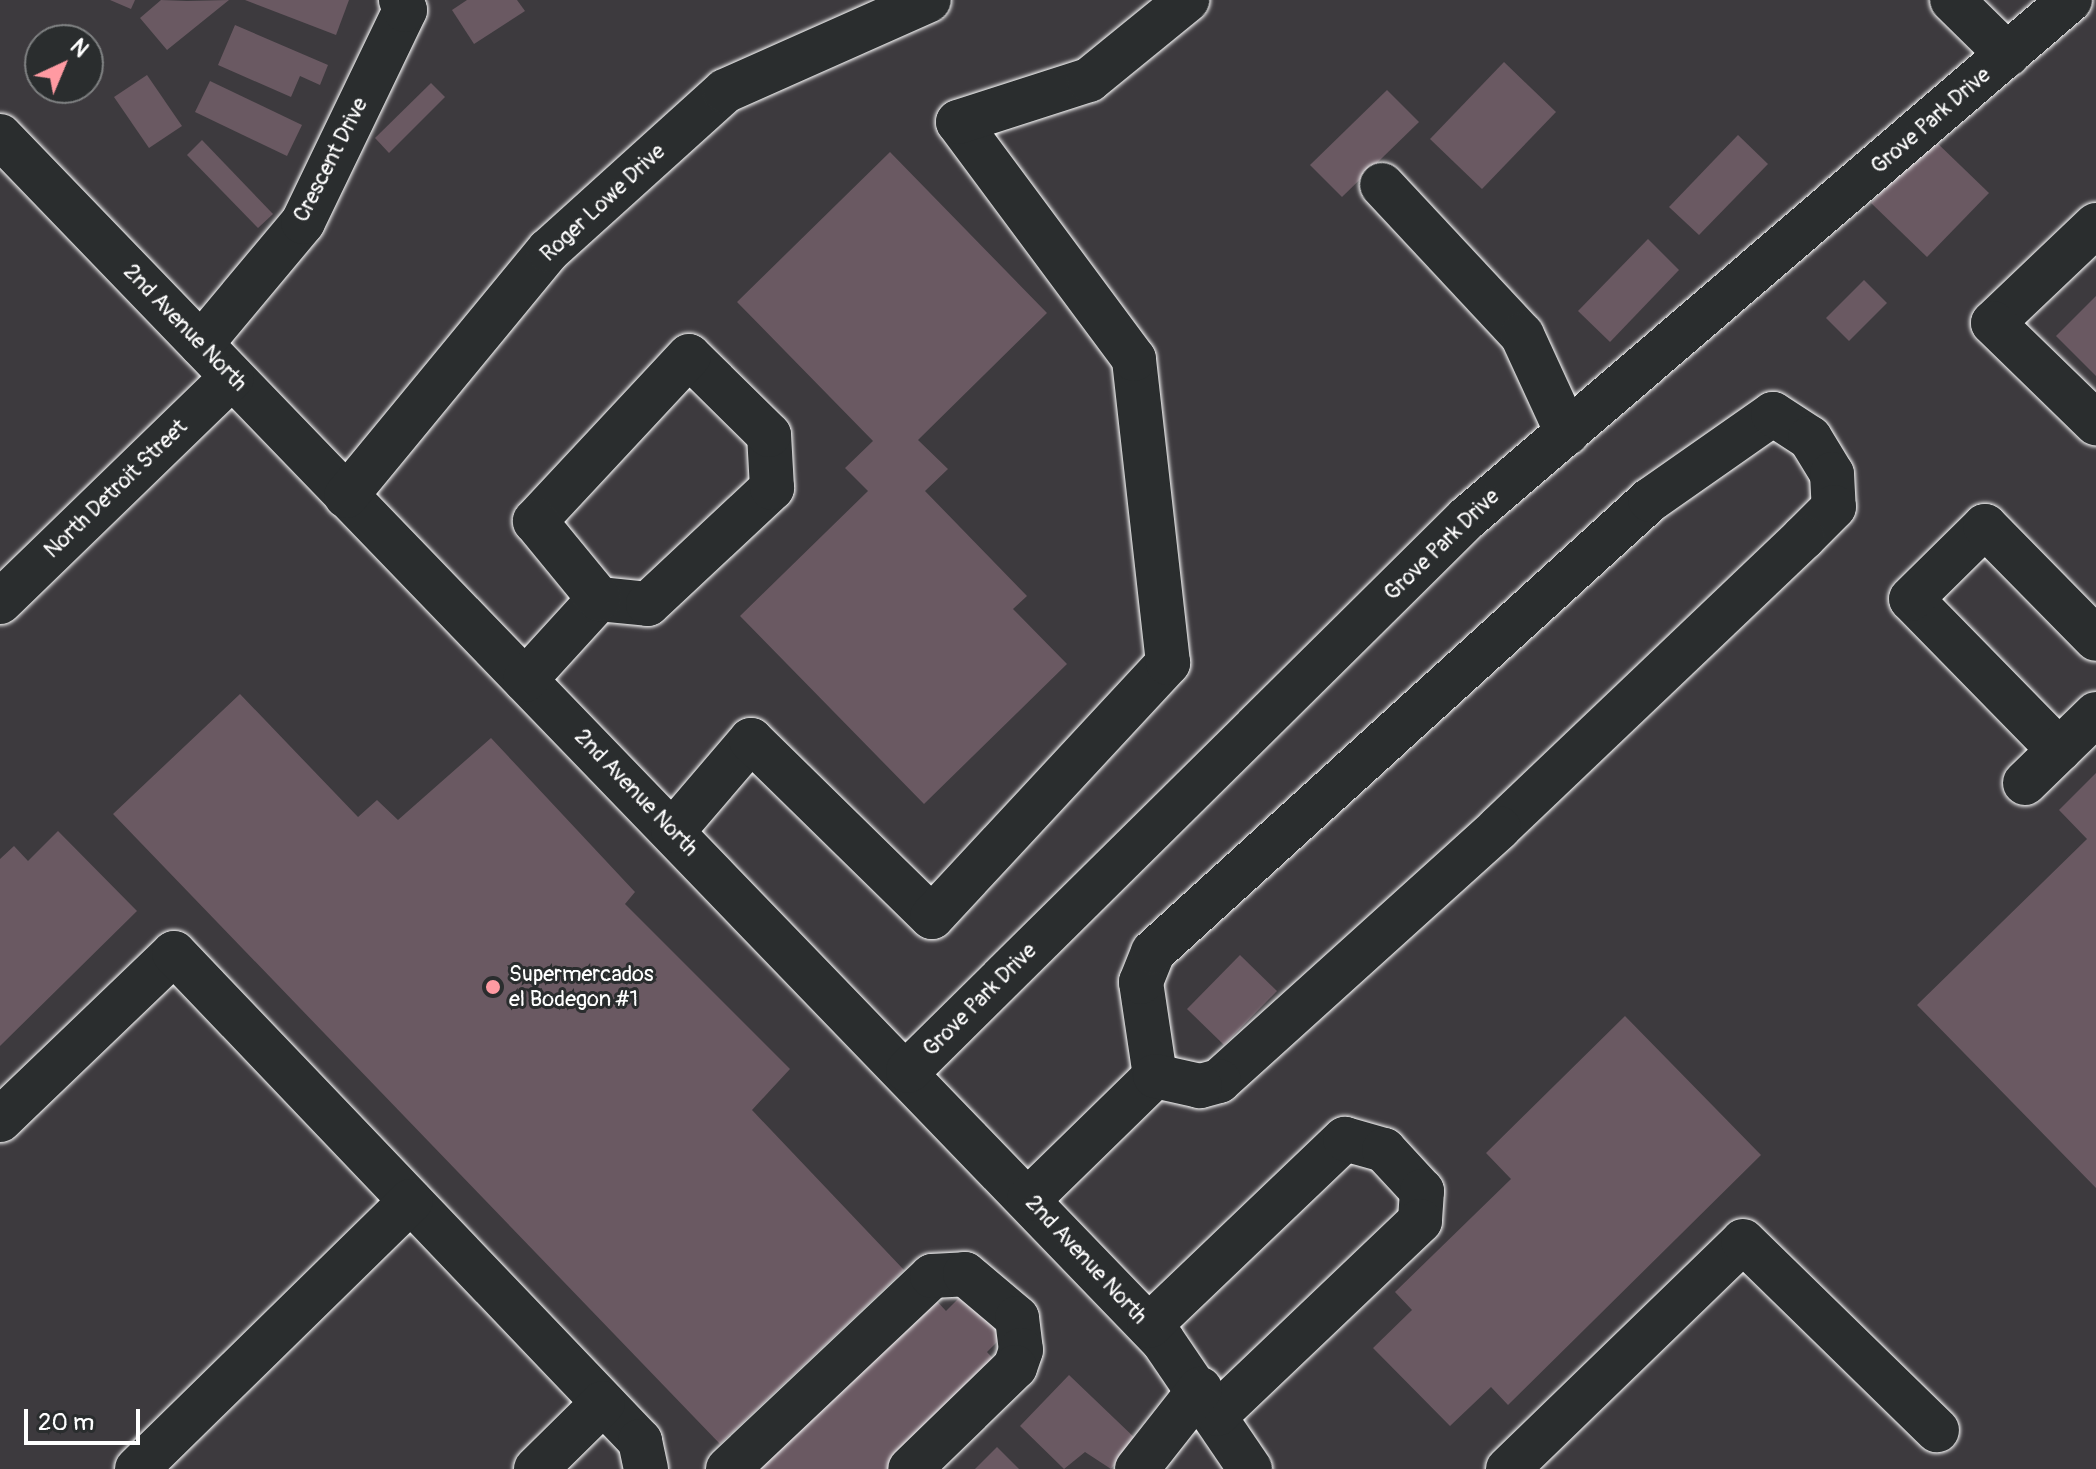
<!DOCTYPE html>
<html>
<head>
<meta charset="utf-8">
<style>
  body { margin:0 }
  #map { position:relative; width:2096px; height:1469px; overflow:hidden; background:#3d3a3e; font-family:Pangolin,sans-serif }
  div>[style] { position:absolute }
  .building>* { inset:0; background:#6a5962 }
  .roads { filter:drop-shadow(0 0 2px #fff) drop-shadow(0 0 2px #fff) }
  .minor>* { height:44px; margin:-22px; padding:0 22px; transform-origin:22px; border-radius:22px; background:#2a2d2e }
  .dots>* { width:22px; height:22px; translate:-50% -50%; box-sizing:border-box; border:4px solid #2a2d2e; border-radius:50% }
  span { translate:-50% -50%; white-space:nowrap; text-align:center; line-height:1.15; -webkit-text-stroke:6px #2a2d2e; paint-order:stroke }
  .street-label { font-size:22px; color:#fff }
  .poi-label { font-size:22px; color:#fff }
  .left { translate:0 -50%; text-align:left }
  .north { position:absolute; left:24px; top:24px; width:80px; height:80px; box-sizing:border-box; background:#2a2d2e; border:2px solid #7f8182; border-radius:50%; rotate:44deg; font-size:22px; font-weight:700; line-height:32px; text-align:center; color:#fff }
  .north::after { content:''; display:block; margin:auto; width:28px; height:36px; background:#ff9aa2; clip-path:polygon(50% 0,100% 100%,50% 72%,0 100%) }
  .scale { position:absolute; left:24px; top:1409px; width:116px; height:36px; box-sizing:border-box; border:4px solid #fff; border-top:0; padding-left:10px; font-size:24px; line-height:28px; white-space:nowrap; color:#fff; -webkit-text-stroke:6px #2a2d2e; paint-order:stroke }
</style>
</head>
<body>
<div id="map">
  <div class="building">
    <div style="clip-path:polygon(110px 0,135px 0,131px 9px)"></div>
    <div style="clip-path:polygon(161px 0,187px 1px,229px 0,167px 50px,140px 18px)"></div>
    <div style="clip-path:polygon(245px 0,349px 0,336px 35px)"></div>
    <div style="clip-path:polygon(467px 0,517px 0,525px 11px,474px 44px,452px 10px)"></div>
    <div style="clip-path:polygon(235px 25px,328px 65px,320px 85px,300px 76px,291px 97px,218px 65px)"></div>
    <div style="clip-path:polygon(1504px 62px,1556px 112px,1482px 189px,1430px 139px)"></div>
    <div style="clip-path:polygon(147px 75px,182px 126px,149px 148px,114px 97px)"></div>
    <div style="clip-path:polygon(210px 81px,302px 125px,287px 156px,195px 112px)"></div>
    <div style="clip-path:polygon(431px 83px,445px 97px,389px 153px,375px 138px)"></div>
    <div style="clip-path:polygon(1387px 90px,1419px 122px,1342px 197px,1310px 165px)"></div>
    <div style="clip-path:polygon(1738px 135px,1768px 164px,1699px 235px,1669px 207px)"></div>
    <div style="clip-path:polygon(1933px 139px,1989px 193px,1927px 257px,1871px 203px)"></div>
    <div style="clip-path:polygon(202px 140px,273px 214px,258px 228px,187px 155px)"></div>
    <div style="clip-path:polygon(890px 152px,1047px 313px,918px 440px,948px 469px,925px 491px,1027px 596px,1013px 609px,1067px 664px,924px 804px,740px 616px,868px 491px,845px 468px,873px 441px,737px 302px)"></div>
    <div style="clip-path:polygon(1648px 239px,1679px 270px,1610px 342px,1578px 311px)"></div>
    <div style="clip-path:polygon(1864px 280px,1887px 303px,1849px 341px,1826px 318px)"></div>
    <div style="clip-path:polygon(2096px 296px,2096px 376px,2056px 336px)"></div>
    <div style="clip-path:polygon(240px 694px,358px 817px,377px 800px,398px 820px,491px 738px,635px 892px,625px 904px,790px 1069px,752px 1110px,904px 1270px,720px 1444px,113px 814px)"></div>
    <div style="clip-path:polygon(2096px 773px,2096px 1188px,1917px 1005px,2087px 839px,2059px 810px)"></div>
    <div style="clip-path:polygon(58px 831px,137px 911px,0 1046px,0 859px,14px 846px,28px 861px)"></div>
    <div style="clip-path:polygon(1240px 955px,1277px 991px,1224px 1045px,1187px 1009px)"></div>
    <div style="clip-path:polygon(1625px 1016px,1761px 1155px,1508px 1405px,1491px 1387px,1450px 1426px,1373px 1348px,1412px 1310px,1395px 1292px,1511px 1179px,1486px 1153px)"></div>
    <div style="clip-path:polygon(964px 1293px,1005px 1334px,987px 1352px,998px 1364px,891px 1469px,759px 1469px,934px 1298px,946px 1311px)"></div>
    <div style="clip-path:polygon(1069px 1375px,1138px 1441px,1111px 1469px,1085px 1452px,1064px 1469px,1020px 1426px)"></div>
    <div style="clip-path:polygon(997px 1447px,1019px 1469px,975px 1469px)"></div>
  </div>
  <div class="roads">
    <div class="minor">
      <div style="left:1952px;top:0;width:78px;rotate:44.5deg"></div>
      <div style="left:0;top:136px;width:1675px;rotate:46.02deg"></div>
      <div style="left:1163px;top:1341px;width:155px;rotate:55.8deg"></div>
      <div style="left:1382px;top:185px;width:205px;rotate:47deg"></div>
      <div style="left:1522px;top:335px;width:108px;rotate:65.3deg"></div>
      <div style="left:2096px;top:225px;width:142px;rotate:136.4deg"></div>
      <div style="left:1993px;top:323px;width:144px;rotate:44.2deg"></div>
      <div style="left:201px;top:344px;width:159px;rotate:-50.1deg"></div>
      <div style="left:303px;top:222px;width:235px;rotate:-64.3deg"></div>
      <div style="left:405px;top:10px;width:11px;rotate:-112deg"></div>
      <div style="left:346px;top:496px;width:319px;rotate:-50.5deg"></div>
      <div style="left:549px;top:250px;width:237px;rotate:-42.1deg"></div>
      <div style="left:725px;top:91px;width:223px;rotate:-24deg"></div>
      <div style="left:0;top:602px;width:323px;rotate:-44.1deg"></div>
      <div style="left:525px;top:680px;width:110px;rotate:-47.6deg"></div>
      <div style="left:599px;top:599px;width:49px;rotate:5.8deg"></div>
      <div style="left:648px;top:604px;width:170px;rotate:-43.1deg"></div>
      <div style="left:772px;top:488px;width:53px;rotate:-93.2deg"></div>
      <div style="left:769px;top:435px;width:112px;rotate:-135.4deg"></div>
      <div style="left:689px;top:356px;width:226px;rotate:133deg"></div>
      <div style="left:535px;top:521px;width:101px;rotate:50.6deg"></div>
      <div style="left:2059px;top:750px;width:211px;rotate:-134.4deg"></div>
      <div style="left:1911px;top:599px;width:104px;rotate:-44.6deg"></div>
      <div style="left:1985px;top:526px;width:158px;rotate:45.5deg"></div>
      <div style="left:2025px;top:783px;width:99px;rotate:-44.2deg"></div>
      <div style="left:673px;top:831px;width:120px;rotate:-49.4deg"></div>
      <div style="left:751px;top:740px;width:253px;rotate:44.4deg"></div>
      <div style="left:932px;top:917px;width:347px;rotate:-47.1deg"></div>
      <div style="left:1168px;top:663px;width:306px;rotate:-96.4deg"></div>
      <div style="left:1134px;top:359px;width:295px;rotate:-126.6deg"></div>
      <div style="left:958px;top:122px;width:138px;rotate:-17.8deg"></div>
      <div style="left:1089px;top:80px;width:127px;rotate:-39.2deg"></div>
      <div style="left:908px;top:1071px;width:786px;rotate:-44.69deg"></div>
      <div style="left:1467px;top:518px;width:795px;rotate:-40.66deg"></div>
      <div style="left:0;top:1120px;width:241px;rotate:-43.8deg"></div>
      <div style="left:174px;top:953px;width:675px;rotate:46.32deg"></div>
      <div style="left:640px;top:1441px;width:29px;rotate:78deg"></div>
      <div style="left:1029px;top:1199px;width:176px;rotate:-44.3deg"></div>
      <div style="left:1155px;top:1076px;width:95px;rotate:-98.5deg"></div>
      <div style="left:1141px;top:982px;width:32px;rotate:-68deg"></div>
      <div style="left:1153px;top:952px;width:672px;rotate:-42.29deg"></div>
      <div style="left:1650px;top:500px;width:150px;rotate:-35deg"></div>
      <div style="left:1773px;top:414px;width:44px;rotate:33deg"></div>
      <div style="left:1810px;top:438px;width:42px;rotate:58.6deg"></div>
      <div style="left:1832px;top:474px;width:33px;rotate:87deg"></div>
      <div style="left:1834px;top:507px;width:44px;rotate:135deg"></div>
      <div style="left:1803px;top:538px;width:420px;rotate:136.4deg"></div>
      <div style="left:1499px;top:828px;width:377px;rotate:137.9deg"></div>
      <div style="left:1219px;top:1081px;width:20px;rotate:165deg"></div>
      <div style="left:1200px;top:1086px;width:46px;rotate:-167.5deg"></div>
      <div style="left:1149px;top:1326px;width:271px;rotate:-43.7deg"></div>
      <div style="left:1345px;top:1139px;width:41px;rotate:15.8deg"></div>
      <div style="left:1384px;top:1150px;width:56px;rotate:47.2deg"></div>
      <div style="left:1422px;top:1191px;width:30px;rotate:94deg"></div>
      <div style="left:1420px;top:1221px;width:280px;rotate:136.4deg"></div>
      <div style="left:137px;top:1469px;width:383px;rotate:-44.4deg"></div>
      <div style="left:536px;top:1469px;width:94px;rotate:-44.6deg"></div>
      <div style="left:728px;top:1469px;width:281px;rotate:-43.4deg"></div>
      <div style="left:932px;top:1276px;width:33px;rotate:-3deg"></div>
      <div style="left:965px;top:1274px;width:68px;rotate:40.2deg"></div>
      <div style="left:1017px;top:1318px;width:32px;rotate:83deg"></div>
      <div style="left:1021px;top:1350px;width:18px;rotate:109deg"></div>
      <div style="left:1015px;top:1367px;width:146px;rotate:135.8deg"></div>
      <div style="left:1137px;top:1469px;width:102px;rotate:-51.8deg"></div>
      <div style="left:1508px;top:1469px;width:327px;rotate:-44.1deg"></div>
      <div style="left:1743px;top:1241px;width:271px;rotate:44.3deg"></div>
    </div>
  </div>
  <div class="dots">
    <div style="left:493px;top:987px;background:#ff9aa2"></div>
  </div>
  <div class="street-label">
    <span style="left:1931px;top:121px;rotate:-41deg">Grove Park Drive</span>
    <span style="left:331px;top:160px;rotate:-63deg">Crescent Drive</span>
    <span style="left:603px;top:203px;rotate:-43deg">Roger Lowe Drive</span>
    <span style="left:185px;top:328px;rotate:46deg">2nd Avenue North</span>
    <span style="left:116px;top:489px;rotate:-44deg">North Detroit Street</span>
    <span style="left:1442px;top:545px;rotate:-44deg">Grove Park Drive</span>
    <span style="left:636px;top:793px;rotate:46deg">2nd Avenue North</span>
    <span style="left:980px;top:1000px;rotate:-45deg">Grove Park Drive</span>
    <span style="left:1086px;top:1260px;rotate:47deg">2nd Avenue North</span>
  </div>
  <div class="poi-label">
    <span class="left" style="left:509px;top:987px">Supermercados<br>el Bodegon #1</span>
  </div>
  <div class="north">N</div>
  <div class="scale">20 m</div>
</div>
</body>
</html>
